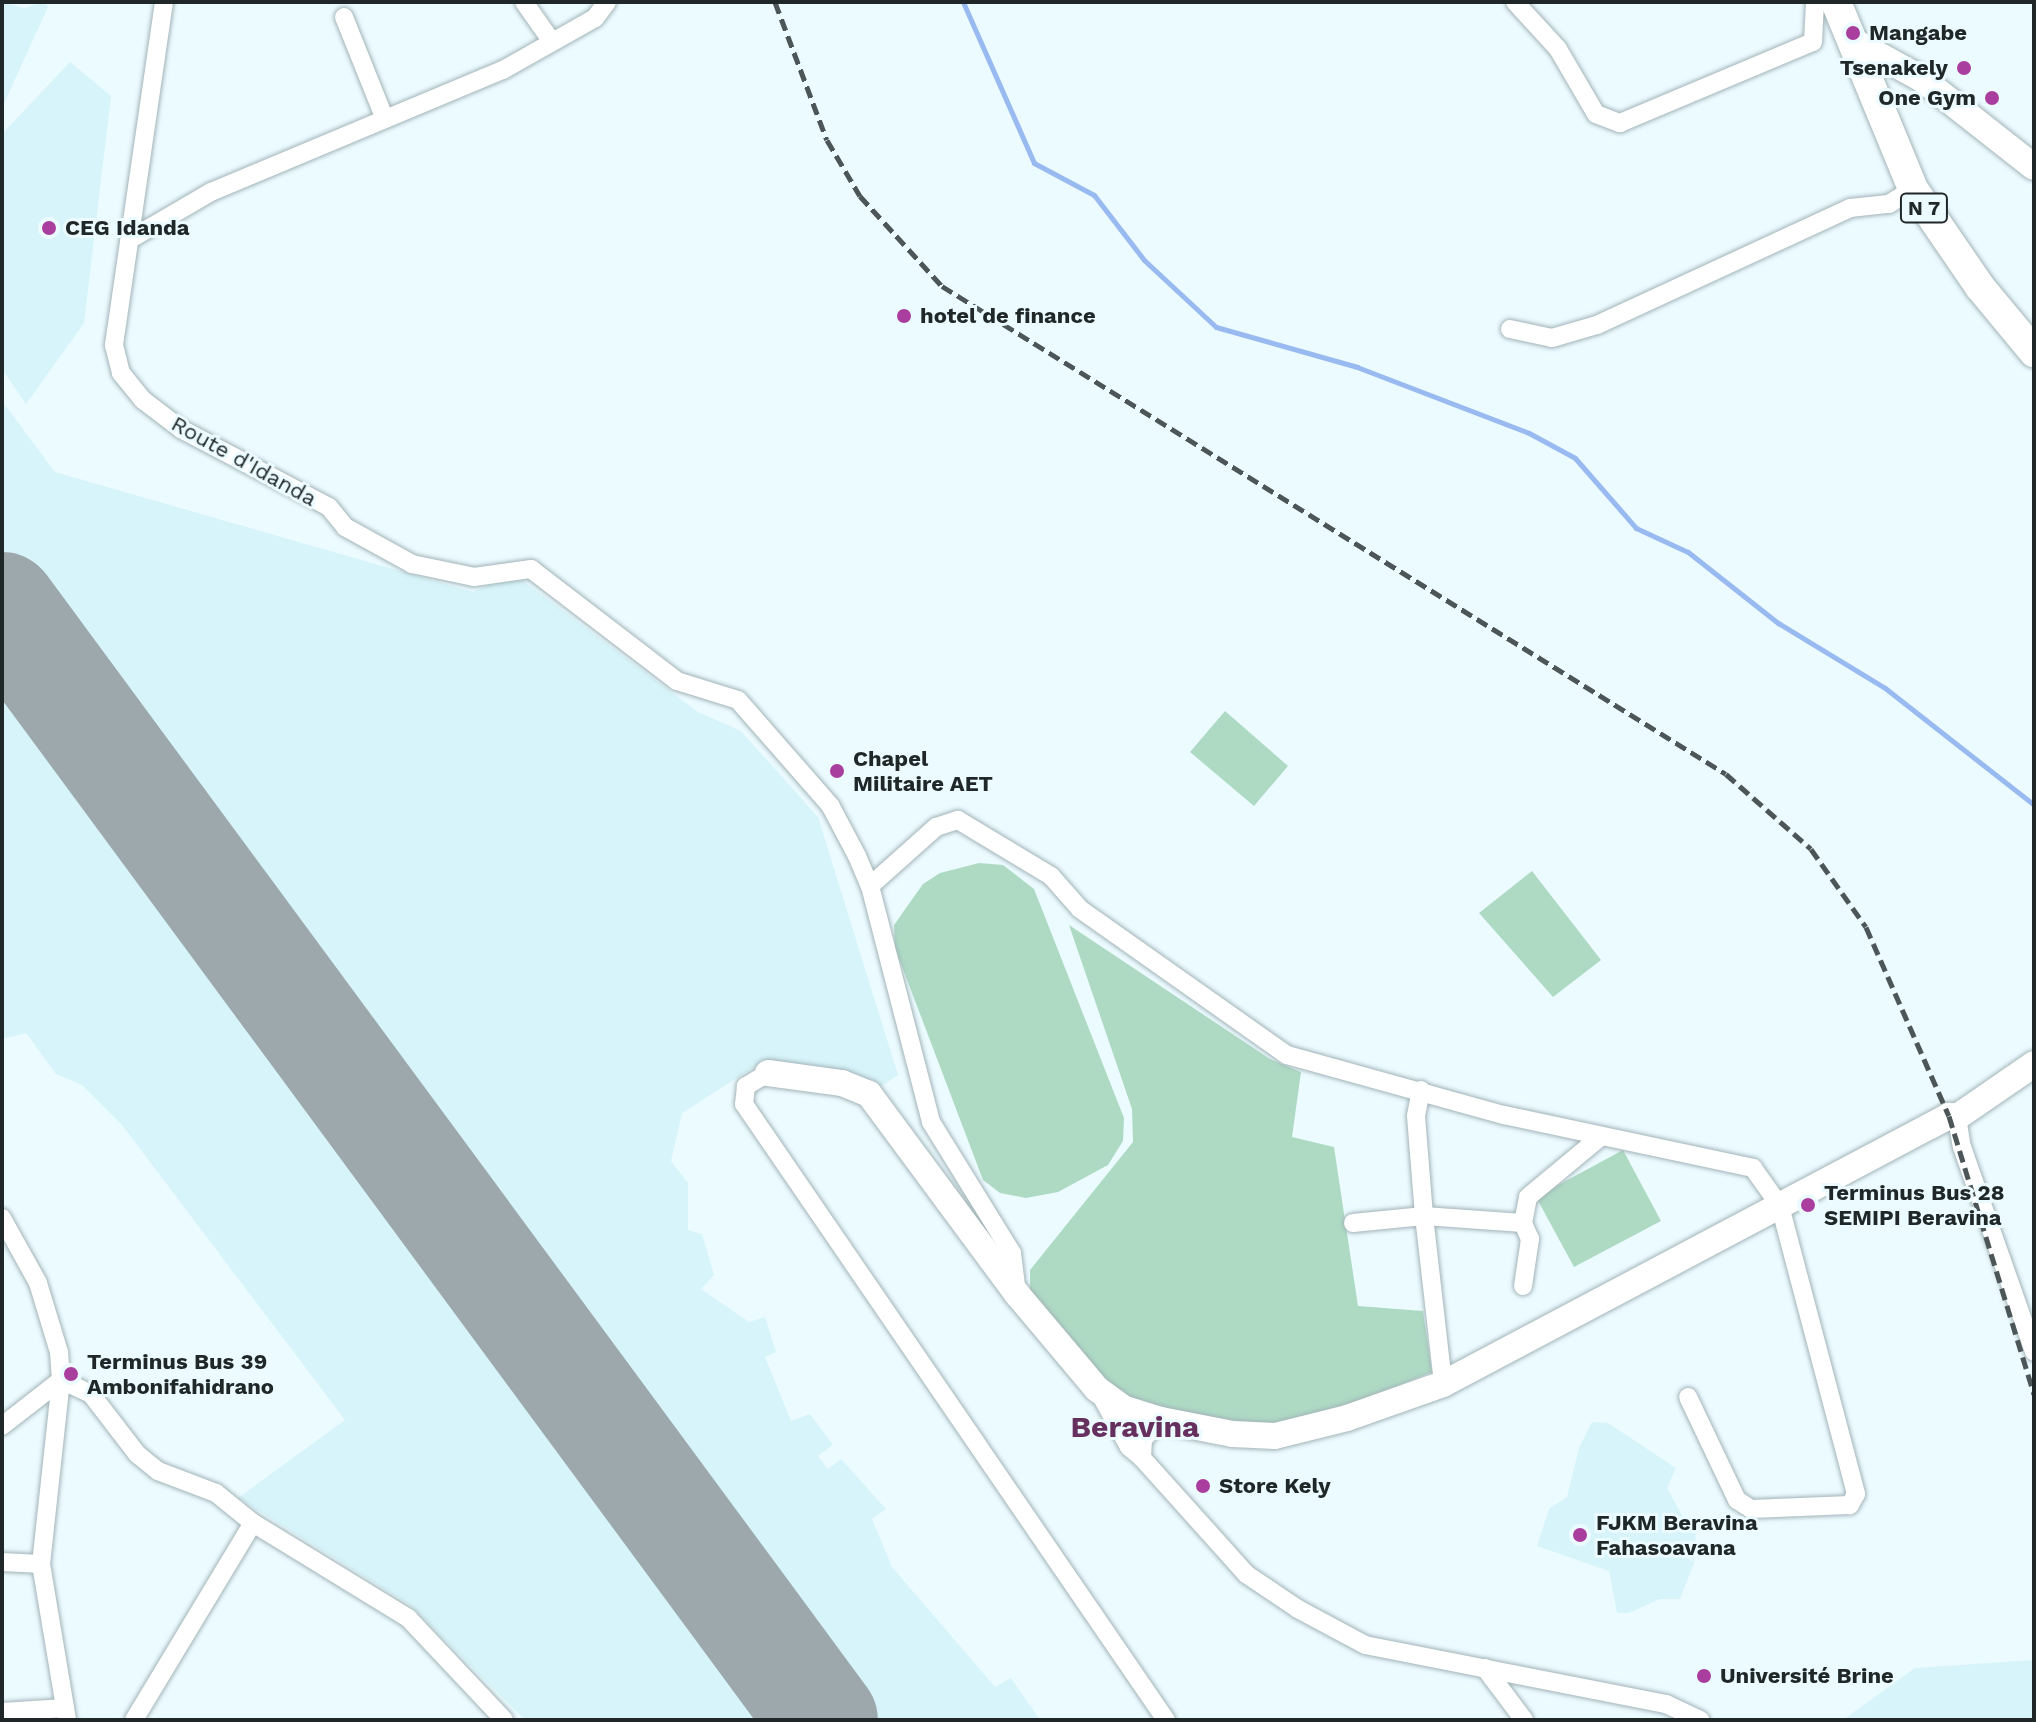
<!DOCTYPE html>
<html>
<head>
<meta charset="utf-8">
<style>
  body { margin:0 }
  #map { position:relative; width:2036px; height:1722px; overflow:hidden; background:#ecfbff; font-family:"Work Sans",sans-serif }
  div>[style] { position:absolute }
  .built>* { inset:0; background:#d7f4fa }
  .green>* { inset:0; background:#aedac4 }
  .stream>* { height:5px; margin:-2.5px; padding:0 2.5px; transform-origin:2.5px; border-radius:2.5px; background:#98baf0 }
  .runway>* { height:110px; margin:-55px; padding:0 55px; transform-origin:55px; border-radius:55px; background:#9ca8ab }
  .roads { filter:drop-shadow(0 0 2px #a2b4b8) drop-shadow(0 0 2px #a2b4b8) }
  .street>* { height:18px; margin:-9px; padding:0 9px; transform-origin:9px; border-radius:9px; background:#fff }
  .secondary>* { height:26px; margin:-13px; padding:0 13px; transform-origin:13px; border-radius:13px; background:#fff }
  .primary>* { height:30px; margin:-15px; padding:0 15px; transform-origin:15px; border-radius:15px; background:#fff }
  .rail>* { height:5px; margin-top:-2.5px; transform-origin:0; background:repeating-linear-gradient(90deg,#4c5557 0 12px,transparent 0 18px) }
  .dots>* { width:22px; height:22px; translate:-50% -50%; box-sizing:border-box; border:4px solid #ecfbff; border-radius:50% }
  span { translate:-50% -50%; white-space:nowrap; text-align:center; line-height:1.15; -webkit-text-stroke:6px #ecfbff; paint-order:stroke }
  .shield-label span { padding:2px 6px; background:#ecfbff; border:2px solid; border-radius:6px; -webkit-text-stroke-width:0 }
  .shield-label { font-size:20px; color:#1f2728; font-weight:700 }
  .poi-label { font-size:22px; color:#1f2728; font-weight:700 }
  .left { translate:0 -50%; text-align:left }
  .right { translate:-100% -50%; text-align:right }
  .street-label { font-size:22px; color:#1f2728 }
  .district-label { font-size:30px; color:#65305e; font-weight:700 }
  .frame { position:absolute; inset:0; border:4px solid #1f2728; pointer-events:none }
</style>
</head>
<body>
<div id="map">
  <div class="built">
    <div style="clip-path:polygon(2px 2px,24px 8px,44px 2px,48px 7px,2px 108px)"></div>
    <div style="clip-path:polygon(70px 62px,111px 96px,84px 323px,26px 404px,2px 369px,2px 134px)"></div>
    <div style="clip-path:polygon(2px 401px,55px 472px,473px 592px,514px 574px,698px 712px,741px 731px,818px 817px,898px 1075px,874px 1091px,801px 1070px,754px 1067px,682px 1113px,671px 1161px,688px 1183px,688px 1230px,702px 1234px,714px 1275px,701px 1289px,749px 1322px,765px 1317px,776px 1352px,765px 1357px,791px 1421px,810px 1414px,833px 1445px,818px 1456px,828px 1469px,841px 1459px,886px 1509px,872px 1519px,892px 1567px,995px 1687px,1011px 1678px,1040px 1720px,525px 1720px,410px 1605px,238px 1498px,345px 1420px,122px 1125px,82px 1085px,56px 1074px,26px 1033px,2px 1039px)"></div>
    <div style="clip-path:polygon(1592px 1422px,1608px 1423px,1676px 1468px,1667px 1488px,1684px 1519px,1696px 1527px,1694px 1563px,1680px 1599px,1660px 1599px,1629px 1613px,1617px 1613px,1609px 1571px,1537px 1546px,1549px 1509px,1567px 1497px,1579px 1448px)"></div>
    <div style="clip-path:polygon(2034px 1660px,2034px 1720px,1843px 1720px,1915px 1668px)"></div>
  </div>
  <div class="green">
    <div style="clip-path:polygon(1225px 711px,1288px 766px,1254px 806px,1190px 752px)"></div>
    <div style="clip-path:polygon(979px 863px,1003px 865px,1034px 889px,1124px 1118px,1123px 1141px,1108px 1165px,1058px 1192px,1026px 1198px,1000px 1193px,983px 1180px,895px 948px,894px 925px,923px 884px,940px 873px)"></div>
    <div style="clip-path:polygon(1532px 871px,1601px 960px,1553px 997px,1479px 913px)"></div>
    <div style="clip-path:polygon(1069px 925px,1270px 1059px,1301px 1072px,1292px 1137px,1334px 1147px,1358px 1306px,1423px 1311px,1432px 1372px,1315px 1419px,1247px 1426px,1128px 1401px,1088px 1375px,1030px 1302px,1030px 1270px,1133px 1142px,1132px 1109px)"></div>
    <div style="clip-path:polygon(1623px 1150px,1661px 1221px,1574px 1267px,1536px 1197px)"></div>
  </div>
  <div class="stream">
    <div style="left:963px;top:2px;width:176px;rotate:66.2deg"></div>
    <div style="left:1034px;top:163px;width:68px;rotate:28.1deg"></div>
    <div style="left:1094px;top:195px;width:82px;rotate:52.4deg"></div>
    <div style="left:1144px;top:260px;width:98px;rotate:42.9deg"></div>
    <div style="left:1216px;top:327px;width:147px;rotate:15.8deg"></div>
    <div style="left:1357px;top:367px;width:184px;rotate:21deg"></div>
    <div style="left:1529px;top:433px;width:52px;rotate:28.5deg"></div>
    <div style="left:1575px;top:458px;width:93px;rotate:48.9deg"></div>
    <div style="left:1636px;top:528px;width:57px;rotate:24.8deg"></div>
    <div style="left:1688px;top:552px;width:115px;rotate:38.3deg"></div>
    <div style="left:1778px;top:623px;width:125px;rotate:31.3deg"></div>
    <div style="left:1885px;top:688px;width:189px;rotate:38.1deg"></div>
  </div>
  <div class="runway">
    <div style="left:2px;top:607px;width:1383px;rotate:53.59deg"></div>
  </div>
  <div class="roads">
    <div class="street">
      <div style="left:164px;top:2px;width:347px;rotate:98.3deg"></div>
      <div style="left:114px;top:345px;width:29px;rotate:76deg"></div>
      <div style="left:121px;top:373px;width:35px;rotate:51deg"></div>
      <div style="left:143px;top:400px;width:48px;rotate:37.3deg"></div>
      <div style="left:181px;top:429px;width:167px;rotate:27.8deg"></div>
      <div style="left:329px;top:507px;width:26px;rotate:51deg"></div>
      <div style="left:345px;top:527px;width:77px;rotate:28.9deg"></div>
      <div style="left:412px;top:564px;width:63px;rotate:11.8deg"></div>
      <div style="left:474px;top:577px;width:58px;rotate:-8deg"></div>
      <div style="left:531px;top:569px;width:184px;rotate:37.5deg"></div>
      <div style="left:677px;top:681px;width:64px;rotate:17.3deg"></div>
      <div style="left:738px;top:700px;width:140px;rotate:48.8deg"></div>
      <div style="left:830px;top:805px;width:58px;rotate:62.1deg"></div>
      <div style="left:857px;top:856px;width:33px;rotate:67deg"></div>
      <div style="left:870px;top:886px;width:244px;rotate:75.5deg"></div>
      <div style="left:931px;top:1122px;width:154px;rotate:58.3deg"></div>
      <div style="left:1012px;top:1253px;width:41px;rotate:83deg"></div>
      <div style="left:524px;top:2px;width:45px;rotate:54.9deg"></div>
      <div style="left:1515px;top:2px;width:64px;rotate:47.5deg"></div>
      <div style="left:1558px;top:49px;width:75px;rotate:59.7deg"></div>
      <div style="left:1596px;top:114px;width:26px;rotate:21deg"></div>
      <div style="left:1620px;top:123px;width:209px;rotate:-22.8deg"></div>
      <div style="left:1813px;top:42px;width:40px;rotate:-87.1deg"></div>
      <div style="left:344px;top:17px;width:108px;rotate:68.2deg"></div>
      <div style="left:134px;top:237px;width:89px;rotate:-30.3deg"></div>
      <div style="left:211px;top:192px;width:316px;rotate:-22.7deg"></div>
      <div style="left:503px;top:70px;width:106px;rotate:-29.5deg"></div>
      <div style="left:595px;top:18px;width:20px;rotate:-53deg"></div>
      <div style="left:1510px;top:329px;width:43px;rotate:12.1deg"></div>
      <div style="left:1552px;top:338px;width:47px;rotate:-16.1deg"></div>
      <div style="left:1597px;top:325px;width:279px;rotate:-24.8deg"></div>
      <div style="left:1850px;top:208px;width:39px;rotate:-6deg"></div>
      <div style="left:1889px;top:204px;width:28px;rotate:-32deg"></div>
      <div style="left:870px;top:886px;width:89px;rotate:-41.8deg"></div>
      <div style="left:936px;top:827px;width:23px;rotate:-18deg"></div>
      <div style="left:958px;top:820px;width:109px;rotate:31.1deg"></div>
      <div style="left:1051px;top:876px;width:44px;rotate:48.7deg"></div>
      <div style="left:1080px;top:909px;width:253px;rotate:35.2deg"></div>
      <div style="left:1287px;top:1055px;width:225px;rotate:15.5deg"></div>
      <div style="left:1504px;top:1115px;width:255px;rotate:12deg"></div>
      <div style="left:1753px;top:1168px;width:47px;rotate:54.6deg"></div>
      <div style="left:1780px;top:1206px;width:298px;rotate:75.2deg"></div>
      <div style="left:1856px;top:1494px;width:13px;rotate:119deg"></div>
      <div style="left:1850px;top:1505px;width:99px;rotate:177.7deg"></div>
      <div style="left:1751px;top:1509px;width:17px;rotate:-147deg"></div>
      <div style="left:1737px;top:1500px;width:114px;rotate:-115.4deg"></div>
      <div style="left:768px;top:1073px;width:26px;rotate:149deg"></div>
      <div style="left:746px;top:1086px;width:18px;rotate:96deg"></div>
      <div style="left:744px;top:1104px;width:747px;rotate:55.59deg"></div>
      <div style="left:1421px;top:1090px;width:26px;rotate:101deg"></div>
      <div style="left:1416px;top:1116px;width:100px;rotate:85.4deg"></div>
      <div style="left:1424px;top:1216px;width:169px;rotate:83.5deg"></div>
      <div style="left:1957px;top:1117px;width:30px;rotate:81deg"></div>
      <div style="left:1962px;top:1147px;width:217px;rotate:70.6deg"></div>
      <div style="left:2px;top:1218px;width:74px;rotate:61deg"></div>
      <div style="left:38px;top:1283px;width:72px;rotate:73.1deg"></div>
      <div style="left:59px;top:1352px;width:28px;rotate:86deg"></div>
      <div style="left:61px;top:1380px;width:185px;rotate:96.2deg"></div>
      <div style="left:41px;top:1564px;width:158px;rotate:80.5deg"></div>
      <div style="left:1353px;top:1223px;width:71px;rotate:-5.6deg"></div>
      <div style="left:1424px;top:1216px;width:99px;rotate:4deg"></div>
      <div style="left:1523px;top:1286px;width:48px;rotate:-81.5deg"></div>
      <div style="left:1530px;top:1239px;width:17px;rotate:-114deg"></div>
      <div style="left:1523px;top:1223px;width:26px;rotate:-79deg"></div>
      <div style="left:1528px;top:1197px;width:92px;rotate:-39.7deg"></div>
      <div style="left:61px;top:1380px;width:33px;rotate:25deg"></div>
      <div style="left:91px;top:1394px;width:76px;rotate:52.5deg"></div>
      <div style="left:137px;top:1454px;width:27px;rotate:39deg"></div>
      <div style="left:158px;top:1471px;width:62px;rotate:20.8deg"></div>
      <div style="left:216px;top:1493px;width:48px;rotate:39deg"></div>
      <div style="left:253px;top:1523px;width:182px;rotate:31.5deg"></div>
      <div style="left:408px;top:1618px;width:140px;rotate:46.7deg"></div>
      <div style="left:1100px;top:1394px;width:60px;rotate:61.3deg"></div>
      <div style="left:1129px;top:1447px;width:17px;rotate:40deg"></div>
      <div style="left:1161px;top:1420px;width:26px;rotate:133deg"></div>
      <div style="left:1143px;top:1439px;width:19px;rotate:93deg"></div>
      <div style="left:1142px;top:1458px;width:156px;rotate:48.1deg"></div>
      <div style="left:1246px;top:1574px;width:63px;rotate:33.9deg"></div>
      <div style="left:1298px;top:1609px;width:76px;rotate:28.2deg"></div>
      <div style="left:1365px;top:1645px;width:307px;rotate:11.1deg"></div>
      <div style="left:1666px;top:1704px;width:38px;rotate:25deg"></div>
      <div style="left:2px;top:1426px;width:75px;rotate:-37.9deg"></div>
      <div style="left:2px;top:1562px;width:39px;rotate:3deg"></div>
      <div style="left:1485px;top:1668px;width:65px;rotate:53.1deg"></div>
      <div style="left:2px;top:1712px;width:63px;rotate:-3.6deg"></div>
      <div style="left:134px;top:1720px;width:230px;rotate:-58.9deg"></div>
    </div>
    <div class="secondary">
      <div style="left:1853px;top:41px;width:79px;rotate:28.8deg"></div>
      <div style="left:1922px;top:79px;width:142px;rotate:38.2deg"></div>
      <div style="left:768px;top:1073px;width:75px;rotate:7.7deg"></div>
      <div style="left:842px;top:1083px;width:29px;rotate:22deg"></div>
      <div style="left:869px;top:1094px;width:249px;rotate:53.5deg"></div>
      <div style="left:1017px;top:1294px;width:124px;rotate:49.9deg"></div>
      <div style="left:1097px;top:1389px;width:34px;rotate:36deg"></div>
      <div style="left:1125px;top:1409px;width:38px;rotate:17deg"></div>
      <div style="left:1161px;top:1420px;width:73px;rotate:11deg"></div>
      <div style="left:1233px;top:1434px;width:42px;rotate:2.7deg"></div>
      <div style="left:1275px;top:1436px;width:74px;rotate:-14deg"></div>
      <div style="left:1347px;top:1418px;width:102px;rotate:-19.5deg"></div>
      <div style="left:1443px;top:1384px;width:573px;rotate:-27.91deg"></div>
      <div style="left:1949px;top:1116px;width:8px;rotate:7deg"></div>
      <div style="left:1957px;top:1117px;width:93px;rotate:-34.5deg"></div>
    </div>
    <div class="primary">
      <div style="left:1836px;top:2px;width:202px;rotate:67.6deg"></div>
      <div style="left:1913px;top:189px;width:119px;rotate:55.6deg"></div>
      <div style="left:1980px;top:287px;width:85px;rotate:50.3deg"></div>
    </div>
  </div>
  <div class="rail">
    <div style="left:775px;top:2px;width:147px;rotate:69.4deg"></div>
    <div style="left:827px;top:140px;width:65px;rotate:59.5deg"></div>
    <div style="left:860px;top:196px;width:122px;rotate:47.7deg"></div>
    <div style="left:942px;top:286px;width:923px;rotate:31.9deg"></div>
    <div style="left:1726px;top:774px;width:113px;rotate:41.4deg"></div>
    <div style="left:1811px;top:849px;width:95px;rotate:54.8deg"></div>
    <div style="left:1866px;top:927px;width:206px;rotate:66.3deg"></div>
    <div style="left:1949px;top:1116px;width:291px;rotate:73deg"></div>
  </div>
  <div class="dots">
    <div style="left:1853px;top:33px;background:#aa3e9e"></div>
    <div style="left:1964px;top:68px;background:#aa3e9e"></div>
    <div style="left:1992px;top:98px;background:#aa3e9e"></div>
    <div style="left:49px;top:228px;background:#aa3e9e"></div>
    <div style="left:904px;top:316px;background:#aa3e9e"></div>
    <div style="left:837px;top:771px;background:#aa3e9e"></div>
    <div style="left:1808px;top:1205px;background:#aa3e9e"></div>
    <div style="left:71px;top:1374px;background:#aa3e9e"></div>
    <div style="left:1203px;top:1486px;background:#aa3e9e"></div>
    <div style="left:1580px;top:1535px;background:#aa3e9e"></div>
    <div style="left:1704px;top:1676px;background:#aa3e9e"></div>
  </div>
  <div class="shield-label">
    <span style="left:1924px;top:208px">N 7</span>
  </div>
  <div class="poi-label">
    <span class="left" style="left:1869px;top:33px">Mangabe</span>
    <span class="right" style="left:1948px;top:68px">Tsenakely</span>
    <span class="right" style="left:1976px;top:98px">One Gym</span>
    <span class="left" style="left:65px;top:228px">CEG Idanda</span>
    <span class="left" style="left:920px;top:316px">hotel de finance</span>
    <span class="left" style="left:853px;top:771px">Chapel<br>Militaire AET</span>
    <span class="left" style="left:1824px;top:1205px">Terminus Bus 28<br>SEMIPI Beravina</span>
    <span class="left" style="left:87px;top:1374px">Terminus Bus 39<br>Ambonifahidrano</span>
    <span class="left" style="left:1219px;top:1486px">Store Kely</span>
    <span class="left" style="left:1596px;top:1535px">FJKM Beravina<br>Fahasoavana</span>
    <span class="left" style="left:1720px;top:1676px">Université Brine</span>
  </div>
  <div class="street-label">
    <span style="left:244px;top:461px;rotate:29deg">Route d'Idanda</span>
  </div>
  <div class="district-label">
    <span style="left:1135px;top:1427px">Beravina</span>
  </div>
  <div class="frame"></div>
</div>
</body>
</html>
